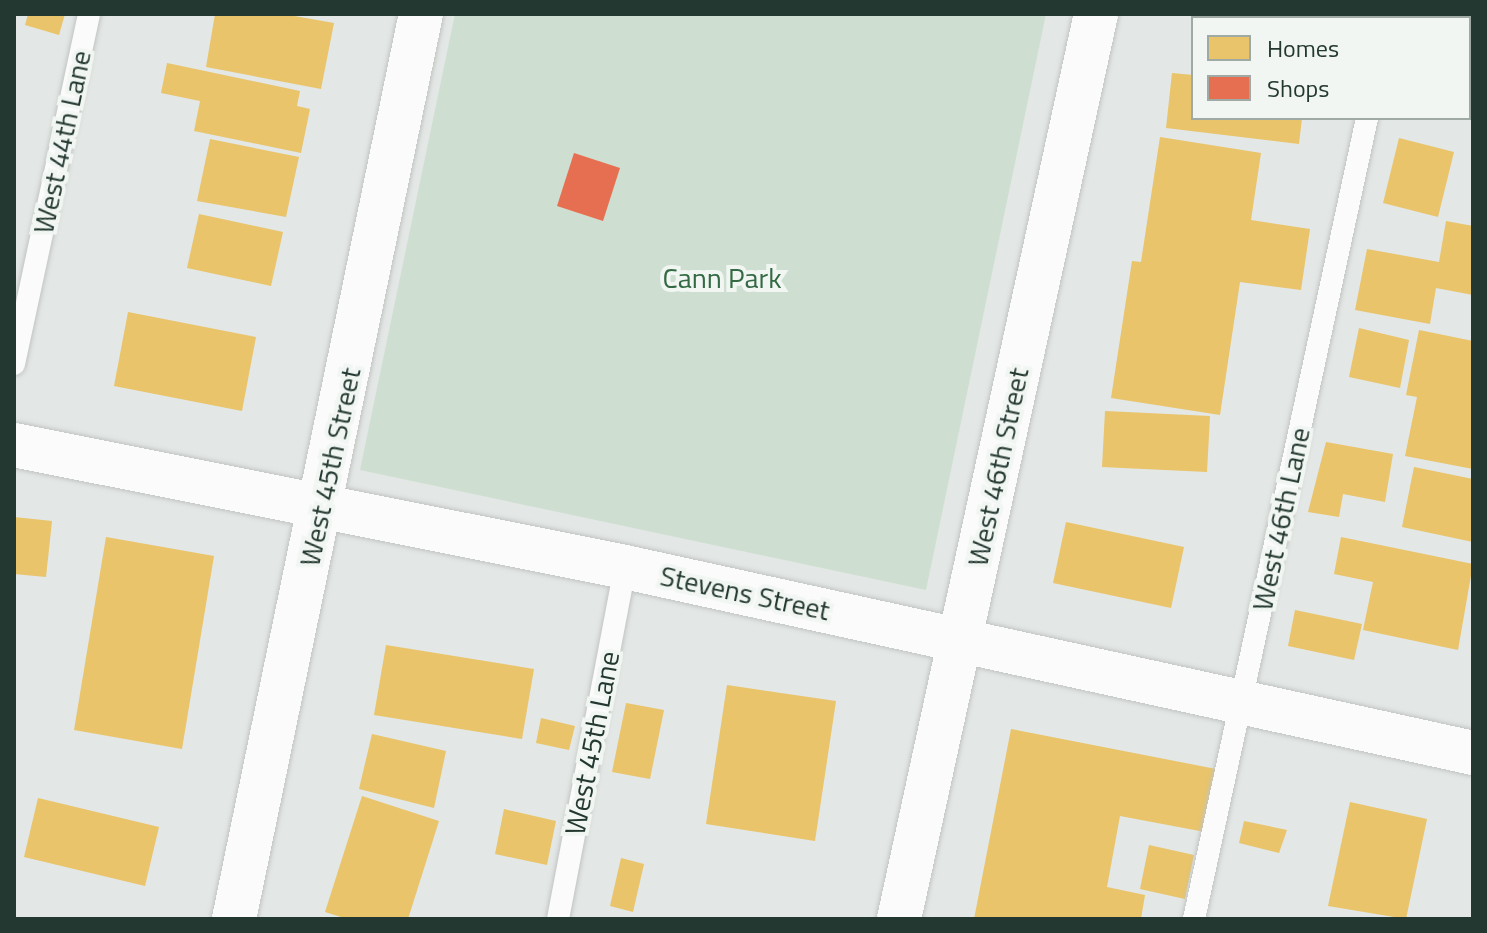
<!DOCTYPE html>
<html>
<head>
<meta charset="utf-8">
<style>
  body { margin:0 }
  #map { position:relative; width:1487px; height:933px; overflow:hidden; background:#e3e7e5; font-family:"Titillium Web",sans-serif }
  div>[style] { position:absolute }
  .green>* { inset:0; background:#cedfd1 }
  .homes>* { inset:0; background:#e9c46a }
  .shops>* { inset:0; background:#e76f51 }
  .roads { filter:drop-shadow(0 0 2px #c0c4c2) drop-shadow(0 0 2px #c0c4c2) }
  .lane>* { height:22px; margin:-11px; padding:0 11px; transform-origin:11px; border-radius:11px; background:#fbfbfb }
  .street>* { height:44px; margin:-22px; padding:0 22px; transform-origin:22px; border-radius:22px; background:#fbfbfb }
  span { translate:-50% -50%; white-space:nowrap; text-align:center; line-height:1.15; -webkit-text-stroke:8px #f1f6f3; paint-order:stroke }
  .street-label { font-size:28px; color:#233830 }
  .park-label { font-size:28px; color:#336943 }
  .frame { position:absolute; inset:0; border:16px solid #233830; pointer-events:none }
  .legend { position:absolute; left:1191px; top:16px; width:280px; height:104px; box-sizing:border-box; background:#f1f6f3; border:2px solid #9faaa5; margin:0; padding:10px 14px; list-style:none; font-size:24px; color:#233830 }
  .legend li { display:flex; align-items:center; gap:16px; height:40px }
  .legend b { width:40px; border:2px solid #9faaa5 }
</style>
</head>
<body>
<div id="map">
  <div class="green">
    <div style="clip-path:polygon(455px 14px,1046px 14px,926px 590px,360px 470px)"></div>
  </div>
  <div class="homes">
    <div style="clip-path:polygon(28px 14px,65px 14px,59px 35px,25px 25px)"></div>
    <div style="clip-path:polygon(215px 14px,283px 14px,334px 23px,321px 89px,206px 67px)"></div>
    <div style="clip-path:polygon(167px 63px,300px 91px,297px 106px,310px 109px,301px 153px,194px 131px,200px 101px,161px 93px)"></div>
    <div style="clip-path:polygon(1172px 73px,1193px 75px,1193px 118px,1302px 118px,1299px 144px,1166px 128px)"></div>
    <div style="clip-path:polygon(1160px 137px,1261px 153px,1251px 220px,1310px 229px,1301px 290px,1240px 282px,1220px 415px,1111px 398px,1132px 261px,1141px 262px)"></div>
    <div style="clip-path:polygon(1399px 138px,1454px 152px,1438px 217px,1383px 203px)"></div>
    <div style="clip-path:polygon(210px 139px,299px 157px,286px 217px,197px 201px)"></div>
    <div style="clip-path:polygon(199px 214px,283px 232px,271px 286px,187px 268px)"></div>
    <div style="clip-path:polygon(1446px 221px,1473px 226px,1473px 295px,1436px 288px,1430px 324px,1355px 310px,1367px 249px,1439px 262px)"></div>
    <div style="clip-path:polygon(128px 312px,256px 337px,242px 411px,114px 386px)"></div>
    <div style="clip-path:polygon(1359px 328px,1409px 340px,1400px 388px,1349px 377px)"></div>
    <div style="clip-path:polygon(1419px 330px,1473px 341px,1473px 469px,1405px 456px,1417px 397px,1406px 395px)"></div>
    <div style="clip-path:polygon(1105px 411px,1210px 416px,1207px 472px,1102px 467px)"></div>
    <div style="clip-path:polygon(1326px 442px,1393px 454px,1385px 502px,1343px 494px,1339px 517px,1308px 512px)"></div>
    <div style="clip-path:polygon(1414px 467px,1473px 479px,1473px 542px,1402px 527px)"></div>
    <div style="clip-path:polygon(14px 517px,52px 521px,46px 577px,14px 574px)"></div>
    <div style="clip-path:polygon(1066px 522px,1184px 547px,1171px 608px,1053px 583px)"></div>
    <div style="clip-path:polygon(106px 537px,214px 556px,182px 749px,74px 730px)"></div>
    <div style="clip-path:polygon(1341px 537px,1473px 564px,1458px 650px,1363px 630px,1373px 582px,1334px 574px)"></div>
    <div style="clip-path:polygon(1295px 610px,1362px 624px,1354px 660px,1288px 646px)"></div>
    <div style="clip-path:polygon(386px 645px,534px 669px,522px 739px,374px 715px)"></div>
    <div style="clip-path:polygon(727px 685px,836px 701px,815px 841px,706px 824px)"></div>
    <div style="clip-path:polygon(626px 703px,664px 710px,650px 779px,612px 772px)"></div>
    <div style="clip-path:polygon(541px 718px,575px 726px,569px 750px,536px 743px)"></div>
    <div style="clip-path:polygon(1011px 729px,1216px 769px,1205px 832px,1120px 816px,1107px 887px,1145px 895px,1141px 919px,974px 919px)"></div>
    <div style="clip-path:polygon(372px 734px,446px 751px,434px 808px,359px 789px)"></div>
    <div style="clip-path:polygon(362px 796px,439px 821px,408px 919px,347px 919px,325px 912px)"></div>
    <div style="clip-path:polygon(38px 798px,159px 827px,145px 886px,24px 857px)"></div>
    <div style="clip-path:polygon(1350px 802px,1427px 819px,1406px 919px,1328px 906px)"></div>
    <div style="clip-path:polygon(504px 809px,556px 821px,547px 865px,495px 854px)"></div>
    <div style="clip-path:polygon(1244px 821px,1287px 830px,1279px 853px,1239px 843px)"></div>
    <div style="clip-path:polygon(1149px 845px,1194px 855px,1185px 899px,1140px 889px)"></div>
    <div style="clip-path:polygon(621px 858px,644px 864px,633px 912px,610px 906px)"></div>
  </div>
  <div class="shops">
    <div style="clip-path:polygon(574px 153px,620px 168px,603px 221px,557px 206px)"></div>
  </div>
  <div class="roads">
    <div class="lane">
      <div style="left:1388px;top:18px;width:4px;rotate:-76deg"></div>
      <div style="left:14px;top:364px;width:358px;rotate:-77.9deg"></div>
      <div style="left:558px;top:919px;width:358px;rotate:-79.2deg"></div>
      <div style="left:1194px;top:919px;width:819px;rotate:-77.81deg"></div>
    </div>
    <div class="street">
      <div style="left:14px;top:445px;width:623px;rotate:11.29deg"></div>
      <div style="left:625px;top:567px;width:868px;rotate:12.37deg"></div>
      <div style="left:234px;top:919px;width:924px;rotate:-78.33deg"></div>
      <div style="left:899px;top:919px;width:926px;rotate:-77.72deg"></div>
    </div>
  </div>
  <div class="street-label">
    <span style="left:62px;top:142px;rotate:-78deg">West 44th Lane</span>
    <span style="left:330px;top:467px;rotate:-78deg">West 45th Street</span>
    <span style="left:998px;top:467px;rotate:-78deg">West 46th Street</span>
    <span style="left:1281px;top:519px;rotate:-78deg">West 46th Lane</span>
    <span style="left:745px;top:593px;rotate:12deg">Stevens Street</span>
    <span style="left:592px;top:743px;rotate:-79deg">West 45th Lane</span>
  </div>
  <div class="park-label">
    <span style="left:722px;top:278px">Cann Park</span>
  </div>
  <div class="frame"></div>
  <ul class="legend">
  <li><b style="height:22px;background:#e9c46a"></b>Homes</li>
  <li><b style="height:22px;background:#e76f51"></b>Shops</li>
  </ul>
</div>
</body>
</html>
